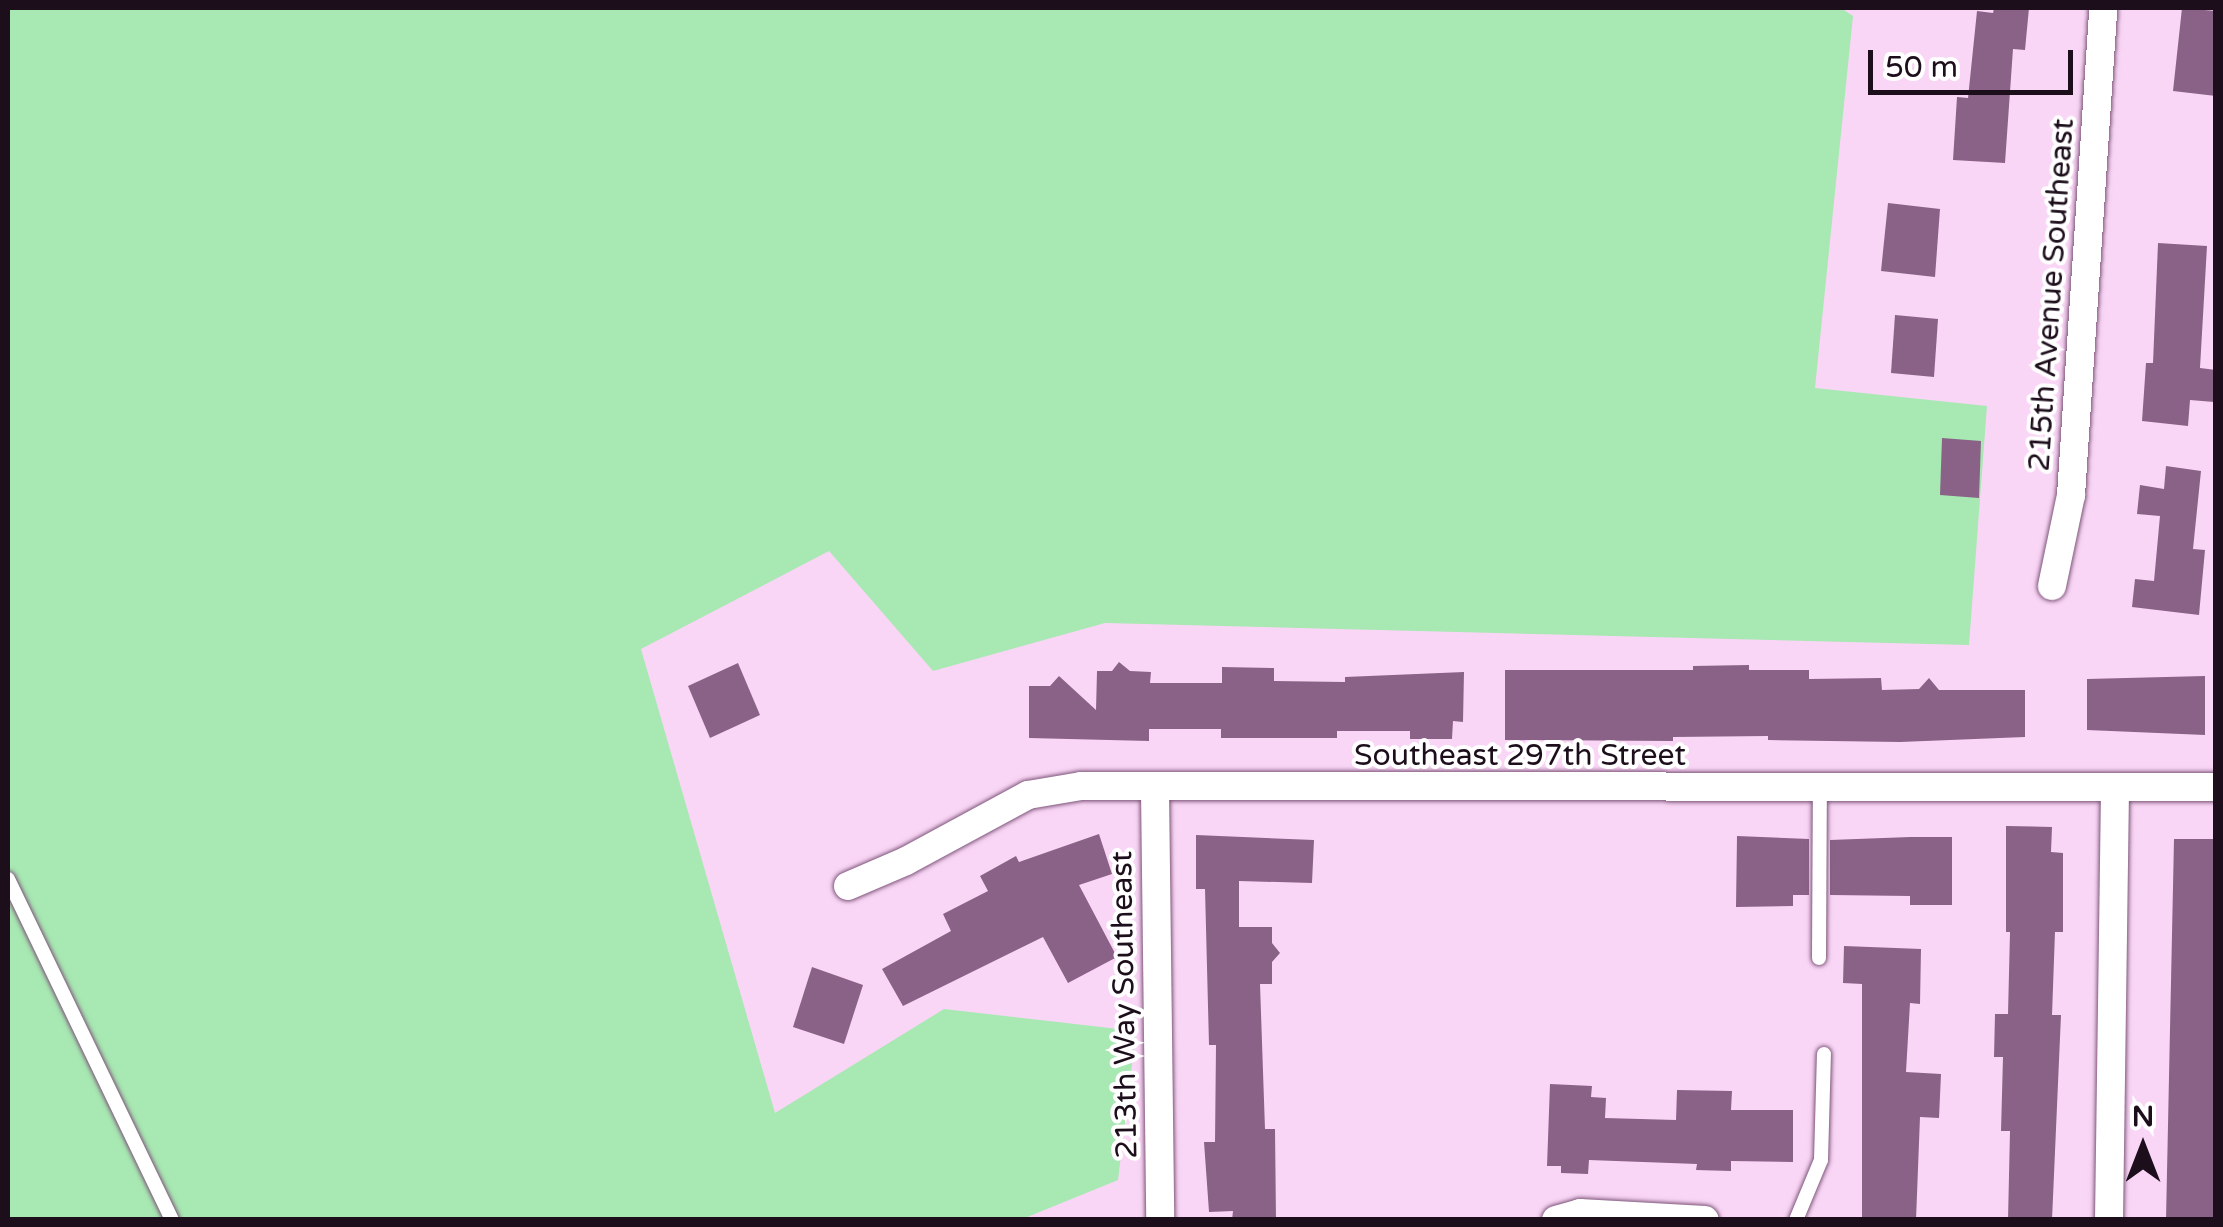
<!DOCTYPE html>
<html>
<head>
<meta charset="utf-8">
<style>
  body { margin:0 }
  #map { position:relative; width:2223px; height:1227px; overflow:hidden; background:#fad6f6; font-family:"Varela Round",sans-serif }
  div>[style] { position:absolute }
  .green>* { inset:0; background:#a8e8b3 }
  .building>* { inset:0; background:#8a6287 }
  .roads { filter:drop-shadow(0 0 2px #7d567a) drop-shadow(0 0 2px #7d567a) }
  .service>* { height:14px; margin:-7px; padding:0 7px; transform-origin:7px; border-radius:7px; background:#fff }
  .minor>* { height:28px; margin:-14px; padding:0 14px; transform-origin:14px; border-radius:14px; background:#fff }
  span { translate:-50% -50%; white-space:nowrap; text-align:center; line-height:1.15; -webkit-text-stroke:8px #fff; paint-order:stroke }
  .street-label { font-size:30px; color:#1d0e1c }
  .frame { position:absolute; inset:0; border:10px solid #1d0e1c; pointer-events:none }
  .north { position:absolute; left:2093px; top:1097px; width:100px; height:100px; -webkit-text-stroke:8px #fff; paint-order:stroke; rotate:0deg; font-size:28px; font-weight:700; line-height:40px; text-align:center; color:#1d0e1c }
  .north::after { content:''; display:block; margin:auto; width:35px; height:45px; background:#1d0e1c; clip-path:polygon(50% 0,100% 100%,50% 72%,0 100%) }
  .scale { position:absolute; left:1868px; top:50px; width:205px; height:45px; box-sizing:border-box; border:5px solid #1d0e1c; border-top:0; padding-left:12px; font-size:30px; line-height:35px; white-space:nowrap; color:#1d0e1c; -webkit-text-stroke:8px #fff; paint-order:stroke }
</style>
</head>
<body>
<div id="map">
  <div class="green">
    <div style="clip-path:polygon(8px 8px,1841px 8px,1853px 16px,1815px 388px,1987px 406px,1969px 645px,1105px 623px,933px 671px,829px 551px,641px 649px,775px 1113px,944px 1009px,1136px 1031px,1118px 1180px,1020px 1220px,8px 1219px)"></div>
  </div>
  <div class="building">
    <div style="clip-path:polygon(1994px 8px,2029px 8px,2025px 50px,2013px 49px,2005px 163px,1953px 160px,1957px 97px,1968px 98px,1977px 11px,1993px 13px)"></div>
    <div style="clip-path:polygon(2182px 8px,2216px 11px,2216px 96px,2173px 91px)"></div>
    <div style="clip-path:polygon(1888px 203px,1940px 209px,1935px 277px,1881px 271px)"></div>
    <div style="clip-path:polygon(2158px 243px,2207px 246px,2200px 368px,2216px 370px,2214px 402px,2190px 400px,2188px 426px,2142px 421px,2146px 363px,2153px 363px)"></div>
    <div style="clip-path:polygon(1895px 315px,1938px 319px,1934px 377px,1891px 373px)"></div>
    <div style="clip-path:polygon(1942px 438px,1981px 441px,1979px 498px,1940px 495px)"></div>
    <div style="clip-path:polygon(2166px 466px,2201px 471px,2193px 549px,2205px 550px,2199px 615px,2132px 607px,2135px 579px,2154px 581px,2160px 516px,2137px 514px,2140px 485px,2164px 489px)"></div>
    <div style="clip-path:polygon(1119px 662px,1130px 671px,1151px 672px,1150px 683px,1222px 683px,1222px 667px,1274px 668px,1274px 681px,1345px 682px,1345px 677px,1464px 672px,1463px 722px,1453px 721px,1452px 739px,1410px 739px,1410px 731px,1337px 731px,1337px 738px,1221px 738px,1221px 729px,1149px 729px,1149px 741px,1029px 738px,1029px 686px,1050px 686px,1059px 676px,1096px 710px,1097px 671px,1112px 671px)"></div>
    <div style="clip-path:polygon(738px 663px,760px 715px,710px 738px,688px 686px)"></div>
    <div style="clip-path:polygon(1749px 665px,1749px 670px,1809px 670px,1809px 679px,1881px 678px,1882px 690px,1919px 689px,1929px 678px,1939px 690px,2025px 690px,2025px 737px,1900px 742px,1768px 740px,1768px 736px,1673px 737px,1673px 741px,1505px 740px,1505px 670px,1693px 670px,1693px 666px)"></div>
    <div style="clip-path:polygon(2205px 676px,2205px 735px,2087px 730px,2087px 679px)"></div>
    <div style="clip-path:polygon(2006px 826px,2052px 827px,2051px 852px,2063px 853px,2063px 932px,2055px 932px,2052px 1015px,2061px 1015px,2052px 1220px,2008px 1220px,2010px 1131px,2001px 1131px,2003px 1057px,1994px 1057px,1995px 1014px,2008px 1014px,2010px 932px,2006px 932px)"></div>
    <div style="clip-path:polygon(1099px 834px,1112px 874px,1079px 885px,1117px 957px,1068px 983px,1043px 937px,903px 1006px,882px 969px,951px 931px,943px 914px,988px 891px,980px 876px,1016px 856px,1019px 862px)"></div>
    <div style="clip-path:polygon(1196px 835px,1314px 840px,1312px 883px,1239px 881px,1239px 927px,1272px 927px,1272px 943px,1280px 953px,1272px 962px,1272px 984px,1260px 984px,1265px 1129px,1275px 1129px,1276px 1220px,1232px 1220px,1233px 1211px,1209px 1212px,1204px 1142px,1215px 1142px,1216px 1045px,1209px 1045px,1205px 889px,1196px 889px)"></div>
    <div style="clip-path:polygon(1737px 836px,1809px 839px,1809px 895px,1793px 895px,1793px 906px,1736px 907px)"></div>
    <div style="clip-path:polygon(1910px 837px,1952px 837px,1952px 905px,1910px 905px,1910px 896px,1830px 895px,1830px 840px)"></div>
    <div style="clip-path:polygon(2174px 839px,2216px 839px,2216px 1220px,2166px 1220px)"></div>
    <div style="clip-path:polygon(1844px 946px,1921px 949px,1920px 1004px,1910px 1003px,1906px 1072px,1941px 1074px,1939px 1118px,1920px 1117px,1916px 1220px,1862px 1220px,1862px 984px,1843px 983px)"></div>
    <div style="clip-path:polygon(812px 967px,863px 985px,844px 1044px,793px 1027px)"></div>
    <div style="clip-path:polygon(1550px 1084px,1592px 1086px,1591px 1097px,1606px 1098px,1605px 1118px,1676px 1120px,1677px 1090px,1732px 1091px,1731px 1110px,1793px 1110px,1793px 1162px,1731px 1161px,1731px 1171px,1696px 1170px,1697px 1164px,1589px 1160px,1588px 1174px,1561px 1173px,1561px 1166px,1547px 1166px)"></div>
  </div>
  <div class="roads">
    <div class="service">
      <div style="left:8px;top:879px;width:378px;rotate:64.3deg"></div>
      <div style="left:1819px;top:958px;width:170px;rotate:-89.7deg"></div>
      <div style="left:1796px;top:1220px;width:65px;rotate:-67.4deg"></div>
      <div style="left:1821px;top:1160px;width:106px;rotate:-88.4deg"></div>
    </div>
    <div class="minor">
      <div style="left:2052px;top:586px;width:93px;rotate:-78.2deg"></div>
      <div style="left:2071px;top:495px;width:488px;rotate:-86.2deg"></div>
      <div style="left:1155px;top:789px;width:431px;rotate:89.3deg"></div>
      <div style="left:848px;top:886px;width:63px;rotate:-23.3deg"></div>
      <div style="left:906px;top:861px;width:139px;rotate:-28.4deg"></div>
      <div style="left:1028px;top:795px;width:54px;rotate:-9.6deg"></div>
      <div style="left:1081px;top:786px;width:1135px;rotate:0.05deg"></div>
      <div style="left:1556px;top:1220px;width:25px;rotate:-16deg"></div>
      <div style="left:1580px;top:1213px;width:125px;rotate:3.2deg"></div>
      <div style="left:2109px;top:1220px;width:433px;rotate:-89.2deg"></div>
    </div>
  </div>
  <div class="street-label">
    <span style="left:2052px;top:295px;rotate:-86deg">215th Avenue Southeast</span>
    <span style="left:1520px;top:756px">Southeast 297th Street</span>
    <span style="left:1125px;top:1005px;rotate:-91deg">213th Way Southeast</span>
  </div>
  <div class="frame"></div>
  <div class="north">N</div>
  <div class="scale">50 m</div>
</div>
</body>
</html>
